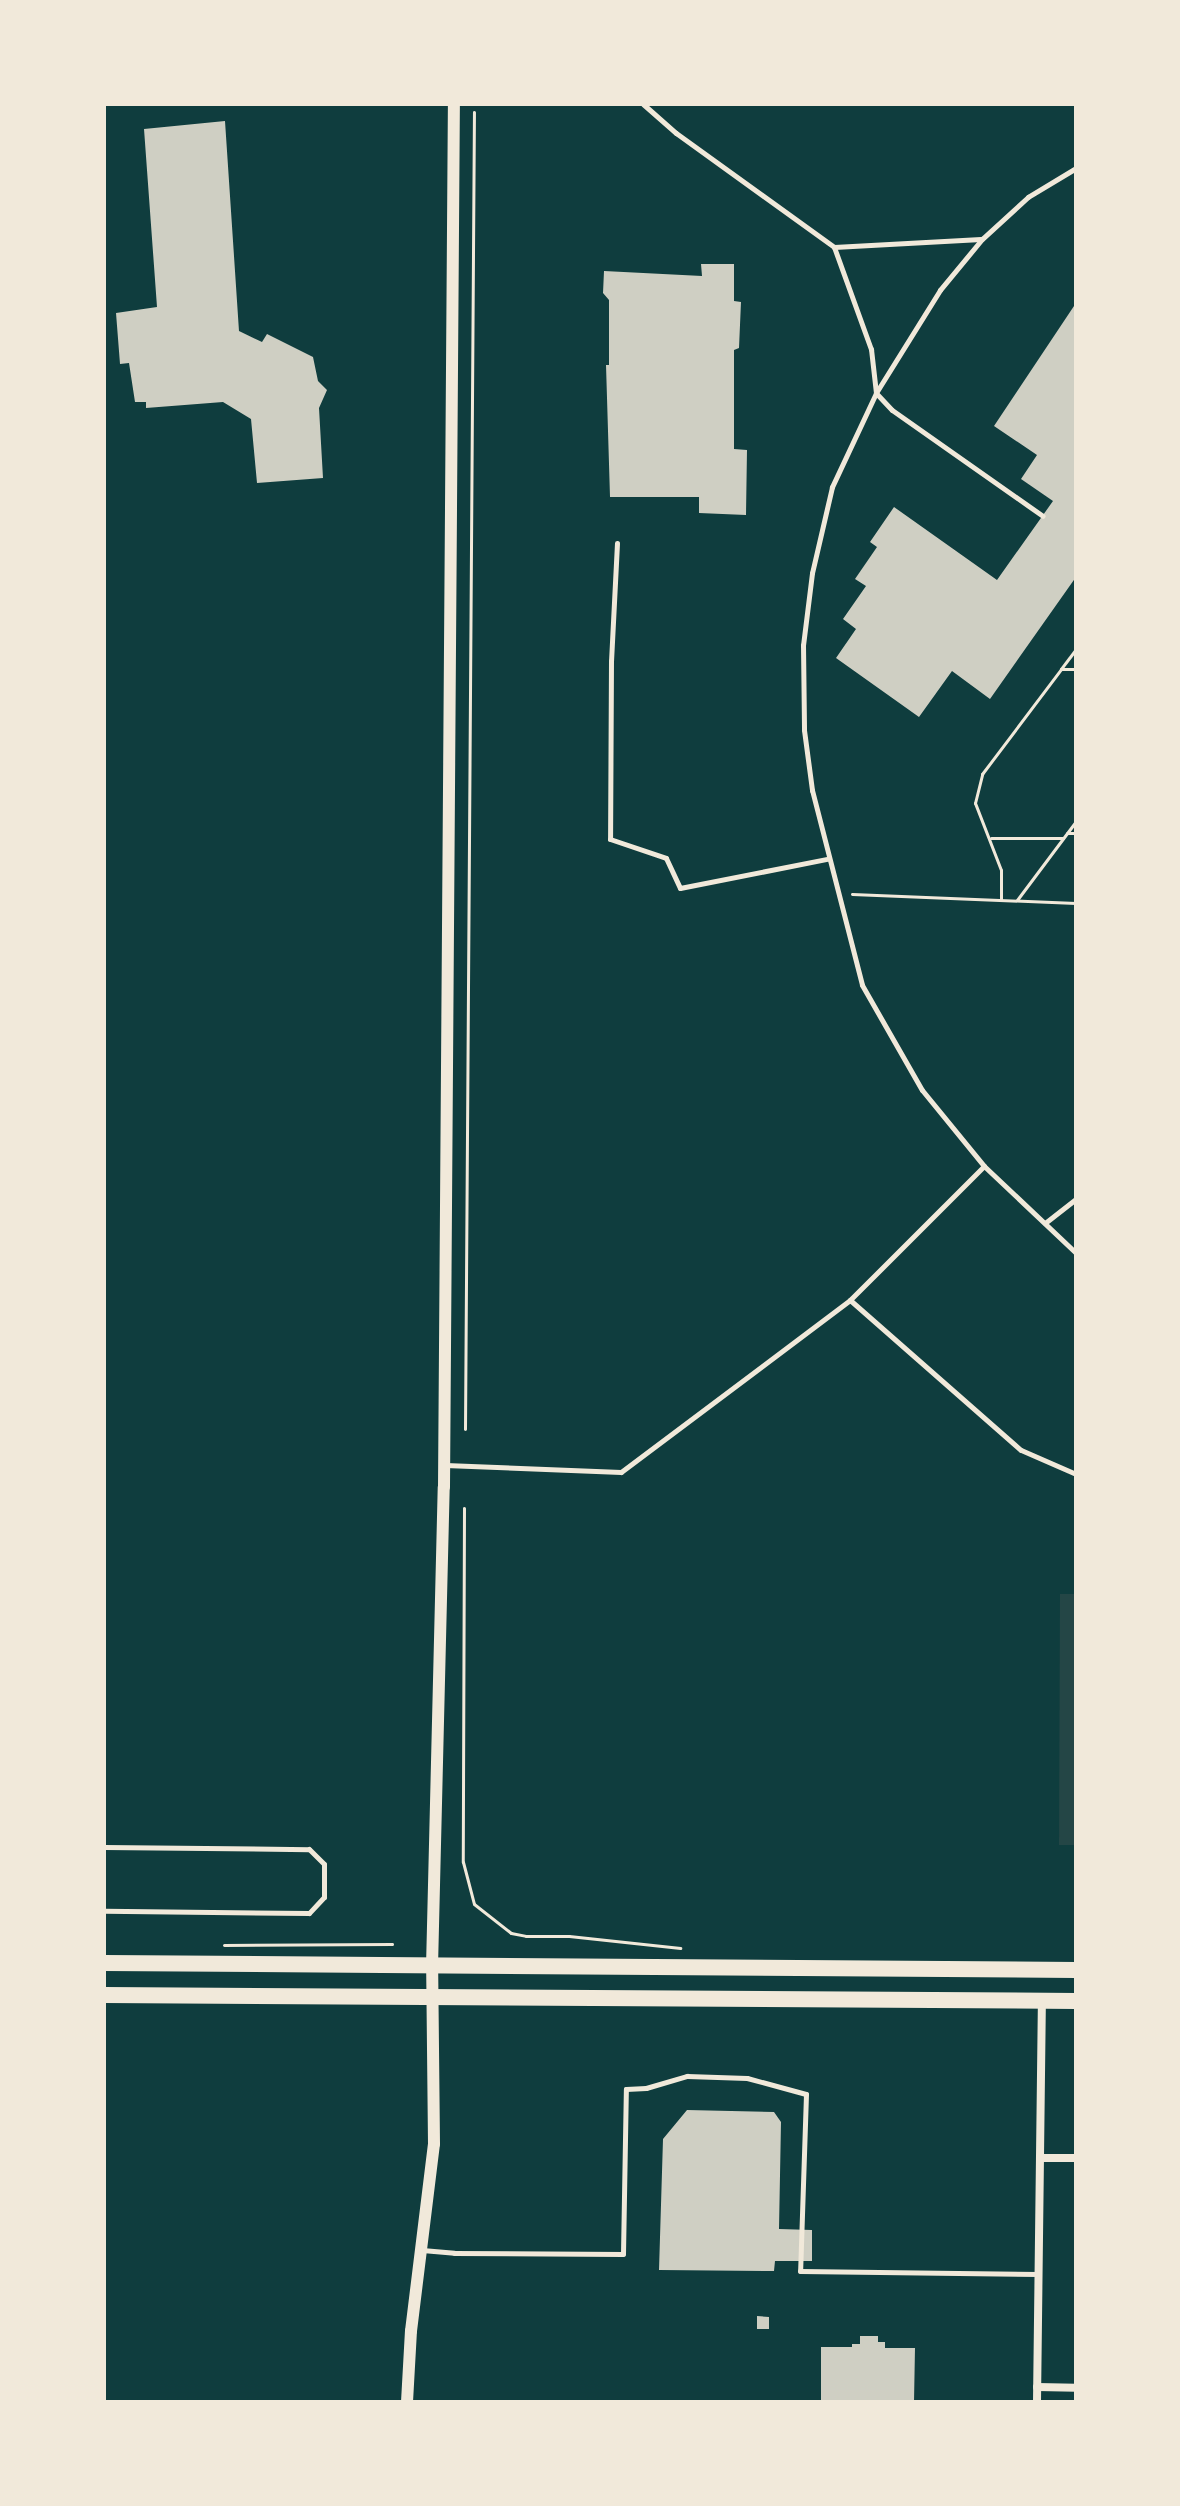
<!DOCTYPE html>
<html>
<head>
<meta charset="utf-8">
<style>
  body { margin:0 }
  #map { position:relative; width:1180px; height:2506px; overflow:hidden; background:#0f3d3e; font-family:Ubuntu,sans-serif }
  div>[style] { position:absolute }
  .green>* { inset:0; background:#244646 }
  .building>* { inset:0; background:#cfcfc3 }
  .path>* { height:3px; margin:-1.5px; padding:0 1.5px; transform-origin:1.5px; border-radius:1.5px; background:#f1e9da }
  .service>* { height:5px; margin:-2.5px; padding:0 2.5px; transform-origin:2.5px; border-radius:2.5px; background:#f1e9da }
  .minor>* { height:8px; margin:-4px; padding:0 4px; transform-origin:4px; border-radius:4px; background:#f1e9da }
  .tertiary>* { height:12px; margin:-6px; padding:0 6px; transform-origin:6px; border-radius:6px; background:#f1e9da }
  .primary>* { height:16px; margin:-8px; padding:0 8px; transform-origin:8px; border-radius:8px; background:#f1e9da }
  span { translate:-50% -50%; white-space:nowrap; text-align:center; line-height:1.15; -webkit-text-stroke:6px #f1e9da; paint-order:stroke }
  .frame { position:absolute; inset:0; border:106px solid #f1e9da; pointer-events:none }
</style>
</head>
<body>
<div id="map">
  <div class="green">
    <div style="clip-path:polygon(1060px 1594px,1076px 1594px,1076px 1845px,1059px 1845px)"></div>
  </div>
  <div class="building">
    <div style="clip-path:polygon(225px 121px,239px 331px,262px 342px,267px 334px,313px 357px,318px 381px,327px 390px,319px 408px,323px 478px,257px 483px,251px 419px,223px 402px,146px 408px,146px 402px,135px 402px,129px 363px,120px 364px,116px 313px,157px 307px,144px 129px)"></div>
    <div style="clip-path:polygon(701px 264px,734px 264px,734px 301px,741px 302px,739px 348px,734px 350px,734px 449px,747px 450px,746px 515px,699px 513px,699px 497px,610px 497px,606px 365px,609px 365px,609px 300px,603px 293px,604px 271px,702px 276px)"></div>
    <div style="clip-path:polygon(1076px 303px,1076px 577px,990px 699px,952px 671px,919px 717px,836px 658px,856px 629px,843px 619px,866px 586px,855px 579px,877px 547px,870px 542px,894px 507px,997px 580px,1053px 501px,1021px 479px,1037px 455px,994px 426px)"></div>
    <div style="clip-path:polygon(687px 2110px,774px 2112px,781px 2122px,779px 2229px,812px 2230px,812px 2261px,775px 2261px,774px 2271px,659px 2270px,663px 2139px)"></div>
    <div style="clip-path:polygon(757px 2316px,769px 2317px,769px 2329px,757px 2329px)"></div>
    <div style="clip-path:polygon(860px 2336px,878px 2336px,878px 2342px,885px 2342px,885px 2348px,915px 2348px,914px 2402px,821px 2402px,821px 2347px,852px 2347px,852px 2344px,860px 2344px)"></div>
  </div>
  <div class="path">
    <div style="left:1076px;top:649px;width:25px;rotate:127deg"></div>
    <div style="left:1061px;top:669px;width:15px"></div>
    <div style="left:1067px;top:833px;width:9px"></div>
    <div style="left:991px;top:838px;width:72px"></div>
    <div style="left:852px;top:894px;width:224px;rotate:2.3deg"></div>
    <div style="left:1001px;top:900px;width:30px;rotate:-90deg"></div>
    <div style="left:1001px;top:870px;width:72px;rotate:-111.2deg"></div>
    <div style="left:975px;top:803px;width:30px;rotate:-76deg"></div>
    <div style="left:982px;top:774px;width:131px;rotate:-53deg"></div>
    <div style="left:1017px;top:900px;width:99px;rotate:-53.2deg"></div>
    <div style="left:465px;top:1429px;width:1317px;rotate:-89.61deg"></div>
    <div style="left:464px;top:1508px;width:354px;rotate:90.2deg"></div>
    <div style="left:463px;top:1862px;width:43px;rotate:75.3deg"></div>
    <div style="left:474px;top:1904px;width:47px;rotate:38.1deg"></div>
    <div style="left:511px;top:1933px;width:15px;rotate:11deg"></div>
    <div style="left:526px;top:1936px;width:43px"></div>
    <div style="left:569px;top:1936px;width:112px;rotate:6.2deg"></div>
    <div style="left:224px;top:1945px;width:168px;rotate:-0.3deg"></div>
  </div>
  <div class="service">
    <div style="left:643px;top:104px;width:44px;rotate:41.3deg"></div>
    <div style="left:676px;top:133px;width:195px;rotate:35.8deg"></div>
    <div style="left:834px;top:247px;width:109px;rotate:70.1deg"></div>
    <div style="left:871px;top:349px;width:44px;rotate:83.5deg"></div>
    <div style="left:876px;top:393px;width:23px;rotate:47deg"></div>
    <div style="left:892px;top:410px;width:184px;rotate:35.1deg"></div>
    <div style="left:1076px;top:168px;width:56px;rotate:148.9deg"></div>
    <div style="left:1028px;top:197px;width:62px;rotate:137.6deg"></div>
    <div style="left:982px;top:239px;width:66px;rotate:129.5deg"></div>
    <div style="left:940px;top:290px;width:121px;rotate:121.9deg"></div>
    <div style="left:876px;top:393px;width:104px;rotate:115.1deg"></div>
    <div style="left:832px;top:487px;width:88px;rotate:103.1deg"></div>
    <div style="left:812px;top:573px;width:73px;rotate:97.1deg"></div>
    <div style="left:803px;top:645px;width:85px;rotate:89.3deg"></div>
    <div style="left:804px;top:730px;width:61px;rotate:82.4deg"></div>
    <div style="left:812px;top:790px;width:201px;rotate:75.6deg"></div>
    <div style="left:862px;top:985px;width:121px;rotate:60.3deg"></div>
    <div style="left:922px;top:1090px;width:98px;rotate:50.8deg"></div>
    <div style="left:984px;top:1166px;width:127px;rotate:43.4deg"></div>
    <div style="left:834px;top:247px;width:147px;rotate:-3.1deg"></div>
    <div style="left:617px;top:543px;width:118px;rotate:92.9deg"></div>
    <div style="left:611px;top:661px;width:178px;rotate:90.3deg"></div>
    <div style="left:610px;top:839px;width:59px;rotate:18.7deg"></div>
    <div style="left:666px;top:858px;width:33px;rotate:65deg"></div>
    <div style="left:680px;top:888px;width:150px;rotate:-11.2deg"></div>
    <div style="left:984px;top:1166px;width:190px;rotate:135deg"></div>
    <div style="left:850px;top:1300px;width:227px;rotate:41.3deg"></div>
    <div style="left:1021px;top:1450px;width:60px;rotate:23.6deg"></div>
    <div style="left:1045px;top:1223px;width:39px;rotate:-38deg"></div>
    <div style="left:445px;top:1465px;width:176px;rotate:2.3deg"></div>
    <div style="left:621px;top:1472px;width:286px;rotate:-36.9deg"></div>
    <div style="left:104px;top:1847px;width:205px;rotate:0.6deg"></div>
    <div style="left:309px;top:1849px;width:21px;rotate:45deg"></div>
    <div style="left:324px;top:1864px;width:33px;rotate:90deg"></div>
    <div style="left:324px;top:1897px;width:22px;rotate:133deg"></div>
    <div style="left:309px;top:1913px;width:205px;rotate:-179.4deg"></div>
    <div style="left:422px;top:2250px;width:32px;rotate:5deg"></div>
    <div style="left:454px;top:2253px;width:169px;rotate:0.3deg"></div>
    <div style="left:623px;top:2254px;width:165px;rotate:-89deg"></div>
    <div style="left:626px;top:2089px;width:20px;rotate:-3deg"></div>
    <div style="left:646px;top:2088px;width:43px;rotate:-16.3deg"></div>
    <div style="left:687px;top:2076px;width:60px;rotate:1.9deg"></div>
    <div style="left:747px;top:2078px;width:61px;rotate:15.2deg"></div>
    <div style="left:806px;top:2094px;width:177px;rotate:91.9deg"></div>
    <div style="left:800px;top:2271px;width:238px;rotate:0.7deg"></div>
  </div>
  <div class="minor">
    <div style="left:1040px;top:2158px;width:36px"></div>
    <div style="left:1037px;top:2387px;width:39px;rotate:1deg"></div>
    <div style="left:1037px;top:2402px;width:401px;rotate:-89.3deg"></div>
  </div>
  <div class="tertiary">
    <div style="left:407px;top:2402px;width:71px;rotate:-86.8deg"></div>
    <div style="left:411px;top:2331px;width:188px;rotate:-83deg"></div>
    <div style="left:434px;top:2144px;width:177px;rotate:-90.6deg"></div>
    <div style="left:432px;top:1967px;width:480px;rotate:-88.6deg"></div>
    <div style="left:444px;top:1487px;width:1383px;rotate:-89.59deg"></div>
  </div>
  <div class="primary">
    <div style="left:104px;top:1963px;width:972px;rotate:0.41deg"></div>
    <div style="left:104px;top:1995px;width:972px;rotate:0.35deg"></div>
  </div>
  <div class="frame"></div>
</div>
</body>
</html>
